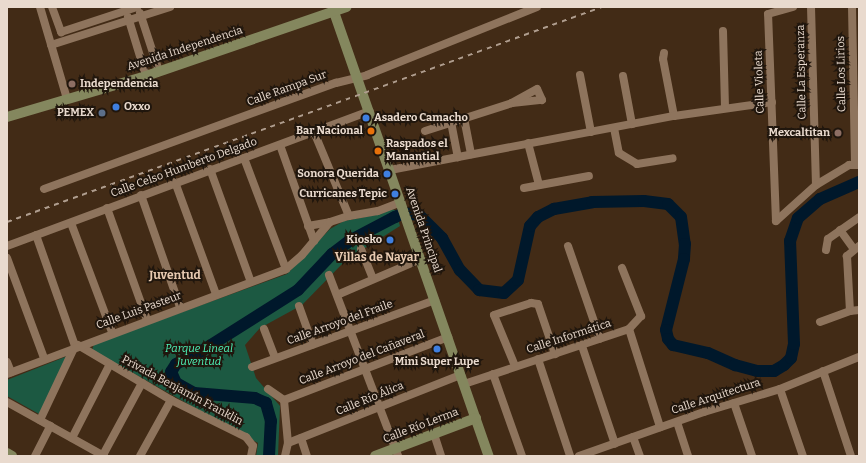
<!DOCTYPE html>
<html>
<head>
<meta charset="utf-8">
<style>
  body { margin:0 }
  #map { position:relative; width:866px; height:463px; overflow:hidden; background:#422b16; font-family:Bitter,serif }
  div>[style] { position:absolute }
  .green>* { inset:0; background:#1c5942 }
  .river>* { height:12px; margin:-6px; padding:0 6px; transform-origin:6px; border-radius:6px; background:#00182b }
  .street>* { height:8px; margin:-4px; padding:0 4px; transform-origin:4px; border-radius:4px; background:#8e745d }
  .secondary>* { height:10px; margin:-5px; padding:0 5px; transform-origin:5px; border-radius:5px; background:#84875e }
  .rail>* { height:2px; margin-top:-1px; transform-origin:0; background:repeating-linear-gradient(90deg,#af9d8e 0 5px,transparent 0 10px) }
  .dots>* { width:11px; height:11px; translate:-50% -50%; box-sizing:border-box; border:2px solid #20160d; border-radius:50% }
  span { translate:-50% -50%; white-space:nowrap; text-align:center; line-height:1.15; -webkit-text-stroke:4px #20160d; paint-order:stroke }
  .street-label { font-size:11px; color:#e9dace }
  .poi-label { font-size:11px; color:#e9dace; font-weight:700 }
  .left { translate:0 -50%; text-align:left }
  .right { translate:-100% -50%; text-align:right }
  .park-label { font-size:11px; color:#4ef3b8; font-style:italic }
  .neighbourhood-label { font-size:12px; color:#e7cab1; font-weight:700 }
  .frame { position:absolute; inset:0; border:8px solid #e9dace; pointer-events:none }
</style>
</head>
<body>
<div id="map">
  <div class="green">
    <div style="clip-path:polygon(391px 209px,395px 210px,400px 226px,346px 260px,302px 305px,260px 328px,245px 345px,256px 378px,280px 406px,278px 456px,256px 456px,258px 443px,92px 350px,94px 344px,287px 274px,330px 229px,344px 221px,381px 214px)"></div>
    <div style="clip-path:polygon(70px 355px,39px 414px,7px 396px,7px 380px)"></div>
  </div>
  <div class="river">
    <div style="left:269px;top:456px;width:35px;rotate:-87deg"></div>
    <div style="left:271px;top:421px;width:19px;rotate:-106deg"></div>
    <div style="left:266px;top:403px;width:12px;rotate:-156deg"></div>
    <div style="left:255px;top:398px;width:61px;rotate:-175.3deg"></div>
    <div style="left:194px;top:393px;width:21px;rotate:-151deg"></div>
    <div style="left:176px;top:383px;width:12px;rotate:-114deg"></div>
    <div style="left:171px;top:372px;width:9px;rotate:-58deg"></div>
    <div style="left:176px;top:364px;width:27px;rotate:-27deg"></div>
    <div style="left:200px;top:352px;width:116px;rotate:-32.3deg"></div>
    <div style="left:298px;top:290px;width:50px;rotate:-46.6deg"></div>
    <div style="left:332px;top:254px;width:21px;rotate:-37deg"></div>
    <div style="left:349px;top:241px;width:52px;rotate:-27.6deg"></div>
    <div style="left:395px;top:217px;width:10px;rotate:-24deg"></div>
    <div style="left:404px;top:213px;width:15px;rotate:8deg"></div>
    <div style="left:419px;top:215px;width:33px;rotate:45deg"></div>
    <div style="left:442px;top:238px;width:37px;rotate:61deg"></div>
    <div style="left:460px;top:270px;width:28px;rotate:46deg"></div>
    <div style="left:479px;top:290px;width:25px;rotate:7deg"></div>
    <div style="left:504px;top:293px;width:19px;rotate:-43deg"></div>
    <div style="left:518px;top:280px;width:55px;rotate:-77.5deg"></div>
    <div style="left:530px;top:226px;width:12px;rotate:-48deg"></div>
    <div style="left:538px;top:217px;width:18px;rotate:-27deg"></div>
    <div style="left:554px;top:209px;width:39px;rotate:-10deg"></div>
    <div style="left:592px;top:202px;width:52px;rotate:-1.1deg"></div>
    <div style="left:644px;top:201px;width:24px;rotate:7deg"></div>
    <div style="left:668px;top:204px;width:18px;rotate:45deg"></div>
    <div style="left:681px;top:217px;width:27px;rotate:82deg"></div>
    <div style="left:685px;top:244px;width:15px;rotate:94deg"></div>
    <div style="left:684px;top:259px;width:73px;rotate:104.2deg"></div>
    <div style="left:666px;top:330px;width:9px;rotate:77deg"></div>
    <div style="left:668px;top:339px;width:8px;rotate:50deg"></div>
    <div style="left:673px;top:345px;width:36px;rotate:13deg"></div>
    <div style="left:708px;top:353px;width:30px;rotate:24deg"></div>
    <div style="left:735px;top:365px;width:23px;rotate:15deg"></div>
    <div style="left:757px;top:371px;width:17px"></div>
    <div style="left:774px;top:371px;width:12px;rotate:-31deg"></div>
    <div style="left:784px;top:365px;width:10px;rotate:-45deg"></div>
    <div style="left:791px;top:358px;width:14px;rotate:-78deg"></div>
    <div style="left:794px;top:344px;width:103px;rotate:-92.2deg"></div>
    <div style="left:790px;top:241px;width:24px;rotate:-71deg"></div>
    <div style="left:798px;top:218px;width:29px;rotate:-41deg"></div>
    <div style="left:820px;top:199px;width:43px;rotate:-23.6deg"></div>
  </div>
  <div class="street">
    <div style="left:40px;top:7px;width:96px;rotate:73.6deg"></div>
    <div style="left:52px;top:7px;width:27px;rotate:70deg"></div>
    <div style="left:61px;top:32px;width:80px;rotate:-18.2deg"></div>
    <div style="left:811px;top:7px;width:178px;rotate:88.4deg"></div>
    <div style="left:852px;top:7px;width:158px;rotate:88.9deg"></div>
    <div style="left:140px;top:13px;width:61px;rotate:71.9deg"></div>
    <div style="left:128px;top:17px;width:62px;rotate:73deg"></div>
    <div style="left:723px;top:31px;width:76px;rotate:88.5deg"></div>
    <div style="left:51px;top:45px;width:125px;rotate:-17.7deg"></div>
    <div style="left:664px;top:53px;width:6px;rotate:99deg"></div>
    <div style="left:663px;top:59px;width:58px;rotate:79.1deg"></div>
    <div style="left:580px;top:75px;width:58px;rotate:79.1deg"></div>
    <div style="left:623px;top:76px;width:49px;rotate:79.4deg"></div>
    <div style="left:464px;top:118px;width:37px;rotate:79deg"></div>
    <div style="left:451px;top:122px;width:36px;rotate:79deg"></div>
    <div style="left:614px;top:128px;width:25px;rotate:79deg"></div>
    <div style="left:619px;top:153px;width:21px;rotate:31deg"></div>
    <div style="left:637px;top:164px;width:36px;rotate:-9deg"></div>
    <div style="left:425px;top:131px;width:91px;rotate:-17.8deg"></div>
    <div style="left:512px;top:103px;width:30px;rotate:-6deg"></div>
    <div style="left:542px;top:100px;width:12px;rotate:-114deg"></div>
    <div style="left:537px;top:89px;width:29px;rotate:151deg"></div>
    <div style="left:314px;top:132px;width:91px;rotate:67.4deg"></div>
    <div style="left:528px;top:143px;width:43px;rotate:75.3deg"></div>
    <div style="left:280px;top:145px;width:102px;rotate:70.5deg"></div>
    <div style="left:244px;top:158px;width:119px;rotate:69.3deg"></div>
    <div style="left:210px;top:169px;width:120px;rotate:70.1deg"></div>
    <div style="left:390px;top:170px;width:289px;rotate:-10.8deg"></div>
    <div style="left:674px;top:116px;width:99px;rotate:-8.1deg"></div>
    <div style="left:175px;top:182px;width:119px;rotate:69.9deg"></div>
    <div style="left:524px;top:188px;width:66px;rotate:-10.5deg"></div>
    <div style="left:44px;top:189px;width:311px;rotate:-20deg"></div>
    <div style="left:336px;top:83px;width:32px;rotate:-14deg"></div>
    <div style="left:367px;top:75px;width:183px;rotate:-21.8deg"></div>
    <div style="left:141px;top:195px;width:119px;rotate:70.8deg"></div>
    <div style="left:107px;top:208px;width:119px;rotate:70.3deg"></div>
    <div style="left:776px;top:221px;width:207px;rotate:-92.2deg"></div>
    <div style="left:768px;top:14px;width:26px;rotate:-16deg"></div>
    <div style="left:776px;top:221px;width:54px;rotate:-42deg"></div>
    <div style="left:816px;top:185px;width:39px;rotate:-31deg"></div>
    <div style="left:849px;top:165px;width:10px"></div>
    <div style="left:71px;top:223px;width:116px;rotate:69.4deg"></div>
    <div style="left:308px;top:226px;width:22px;rotate:-10deg"></div>
    <div style="left:840px;top:230px;width:24px;rotate:54deg"></div>
    <div style="left:36px;top:235px;width:118px;rotate:70.6deg"></div>
    <div style="left:75px;top:346px;width:82px;rotate:115.3deg"></div>
    <div style="left:7px;top:246px;width:387px;rotate:-20.4deg"></div>
    <div style="left:568px;top:246px;width:98px;rotate:71deg"></div>
    <div style="left:859px;top:246px;width:16px;rotate:140deg"></div>
    <div style="left:847px;top:256px;width:55px;rotate:86.9deg"></div>
    <div style="left:850px;top:311px;width:9px;rotate:-6deg"></div>
    <div style="left:361px;top:249px;width:32px;rotate:68deg"></div>
    <div style="left:826px;top:250px;width:11px;rotate:-80deg"></div>
    <div style="left:828px;top:239px;width:38px;rotate:-35deg"></div>
    <div style="left:7px;top:258px;width:107px;rotate:69.7deg"></div>
    <div style="left:622px;top:268px;width:52px;rotate:68.4deg"></div>
    <div style="left:641px;top:316px;width:18px;rotate:133deg"></div>
    <div style="left:329px;top:275px;width:194px;rotate:69.1deg"></div>
    <div style="left:337px;top:295px;width:91px;rotate:-23.2deg"></div>
    <div style="left:299px;top:306px;width:41px;rotate:70.3deg"></div>
    <div style="left:820px;top:322px;width:32px;rotate:-20deg"></div>
    <div style="left:264px;top:329px;width:31px;rotate:69deg"></div>
    <div style="left:78px;top:345px;width:108px;rotate:30.6deg"></div>
    <div style="left:171px;top:400px;width:84px;rotate:26.3deg"></div>
    <div style="left:246px;top:437px;width:11px;rotate:52deg"></div>
    <div style="left:253px;top:446px;width:10px;rotate:101deg"></div>
    <div style="left:582px;top:346px;width:103px;rotate:71.4deg"></div>
    <div style="left:538px;top:359px;width:102px;rotate:71.7deg"></div>
    <div style="left:7px;top:362px;width:11px;rotate:68deg"></div>
    <div style="left:515px;top:366px;width:55px;rotate:-112.4deg"></div>
    <div style="left:494px;top:315px;width:39px;rotate:-18deg"></div>
    <div style="left:531px;top:303px;width:7px;rotate:8deg"></div>
    <div style="left:538px;top:304px;width:53px;rotate:71.2deg"></div>
    <div style="left:252px;top:367px;width:195px;rotate:-20.1deg"></div>
    <div style="left:823px;top:371px;width:89px;rotate:71.8deg"></div>
    <div style="left:7px;top:374px;width:298px;rotate:-20.6deg"></div>
    <div style="left:286px;top:269px;width:21px;rotate:-41deg"></div>
    <div style="left:302px;top:255px;width:43px;rotate:-49.7deg"></div>
    <div style="left:330px;top:222px;width:20px;rotate:-18deg"></div>
    <div style="left:349px;top:216px;width:29px;rotate:-10deg"></div>
    <div style="left:378px;top:211px;width:25px;rotate:-21deg"></div>
    <div style="left:493px;top:374px;width:87px;rotate:70.5deg"></div>
    <div style="left:464px;top:384px;width:174px;rotate:-18.4deg"></div>
    <div style="left:629px;top:329px;width:103px;rotate:72.4deg"></div>
    <div style="left:268px;top:389px;width:19px;rotate:35deg"></div>
    <div style="left:284px;top:400px;width:43px;rotate:84.7deg"></div>
    <div style="left:288px;top:443px;width:13px;rotate:103deg"></div>
    <div style="left:780px;top:389px;width:71px;rotate:71.1deg"></div>
    <div style="left:284px;top:400px;width:176px;rotate:-21deg"></div>
    <div style="left:7px;top:402px;width:111px;rotate:29.1deg"></div>
    <div style="left:734px;top:403px;width:56px;rotate:71.2deg"></div>
    <div style="left:677px;top:422px;width:36px;rotate:72deg"></div>
    <div style="left:434px;top:434px;width:23px;rotate:72deg"></div>
    <div style="left:633px;top:437px;width:20px;rotate:70deg"></div>
    <div style="left:72px;top:438px;width:83px;rotate:-62.8deg"></div>
    <div style="left:301px;top:438px;width:19px;rotate:72deg"></div>
    <div style="left:288px;top:443px;width:186px;rotate:-21.5deg"></div>
    <div style="left:103px;top:455px;width:82px;rotate:-61.6deg"></div>
    <div style="left:35px;top:456px;width:34px;rotate:-63deg"></div>
    <div style="left:140px;top:456px;width:64px;rotate:-61deg"></div>
    <div style="left:579px;top:456px;width:133px;rotate:-19.4deg"></div>
    <div style="left:704px;top:412px;width:79px;rotate:-16.8deg"></div>
    <div style="left:780px;top:389px;width:85px;rotate:-22.1deg"></div>
  </div>
  <div class="secondary">
    <div style="left:334px;top:12px;width:470px;rotate:70.8deg"></div>
    <div style="left:7px;top:117px;width:145px;rotate:-16.4deg"></div>
    <div style="left:146px;top:76px;width:212px;rotate:-19deg"></div>
    <div style="left:7px;top:453px;width:6px;rotate:31deg"></div>
    <div style="left:375px;top:456px;width:108px;rotate:-20.6deg"></div>
  </div>
  <div class="rail">
    <div style="left:7px;top:222px;width:633px;rotate:-19.87deg"></div>
  </div>
  <div class="dots">
    <div style="left:72px;top:84px;background:#8d6e63"></div>
    <div style="left:116px;top:107px;background:#3f7fe0"></div>
    <div style="left:102px;top:113px;background:#5c6f8a"></div>
    <div style="left:366px;top:118px;background:#3f7fe0"></div>
    <div style="left:371px;top:131px;background:#e8710a"></div>
    <div style="left:838px;top:133px;background:#8d6e63"></div>
    <div style="left:378px;top:151px;background:#e8710a"></div>
    <div style="left:387px;top:174px;background:#3f7fe0"></div>
    <div style="left:395px;top:194px;background:#3f7fe0"></div>
    <div style="left:390px;top:240px;background:#3f7fe0"></div>
    <div style="left:437px;top:349px;background:#3f7fe0"></div>
  </div>
  <div class="street-label">
    <span style="left:185px;top:49px;rotate:-18deg">Avenida Independencia</span>
    <span style="left:802px;top:72px;rotate:-91deg">Calle La Esperanza</span>
    <span style="left:842px;top:74px;rotate:-91deg">Calle Los Lirios</span>
    <span style="left:760px;top:82px;rotate:-92deg">Calle Violeta</span>
    <span style="left:287px;top:89px;rotate:-20deg">Calle Rampa Sur</span>
    <span style="left:184px;top:168px;rotate:-20deg">Calle Celso Humberto Delgado</span>
    <span style="left:423px;top:230px;rotate:71deg">Avenida Principal</span>
    <span style="left:139px;top:311px;rotate:-20deg">Calle Luis Pasteur</span>
    <span style="left:340px;top:323px;rotate:-20deg">Calle Arroyo del Fraile</span>
    <span style="left:569px;top:337px;rotate:-18deg">Calle Informática</span>
    <span style="left:362px;top:358px;rotate:-21deg">Calle Arroyo del Cañaveral</span>
    <span style="left:182px;top:391px;rotate:28deg">Privada Benjamín Franklin</span>
    <span style="left:716px;top:397px;rotate:-18deg">Calle Arquitectura</span>
    <span style="left:370px;top:399px;rotate:-22deg">Calle Río Álica</span>
    <span style="left:421px;top:426px;rotate:-21deg">Calle Río Lerma</span>
  </div>
  <div class="poi-label">
    <span class="left" style="left:80px;top:84px">Independencia</span>
    <span class="left" style="left:124px;top:107px">Oxxo</span>
    <span class="right" style="left:94px;top:113px">PEMEX</span>
    <span class="left" style="left:374px;top:118px">Asadero Camacho</span>
    <span class="right" style="left:363px;top:131px">Bar Nacional</span>
    <span class="right" style="left:830px;top:133px">Mexcaltitan</span>
    <span class="left" style="left:386px;top:151px">Raspados el<br>Manantial</span>
    <span class="right" style="left:379px;top:174px">Sonora Querida</span>
    <span class="right" style="left:387px;top:194px">Curricanes Tepic</span>
    <span class="right" style="left:382px;top:240px">Kiosko</span>
    <span style="left:437px;top:362px">Mini Super Lupe</span>
  </div>
  <div class="park-label">
    <span style="left:199px;top:356px">Parque Lineal<br>Juventud</span>
  </div>
  <div class="neighbourhood-label">
    <span style="left:377px;top:258px">Villas de Nayar</span>
    <span style="left:175px;top:276px">Juventud</span>
  </div>
  <div class="frame"></div>
</div>
</body>
</html>
